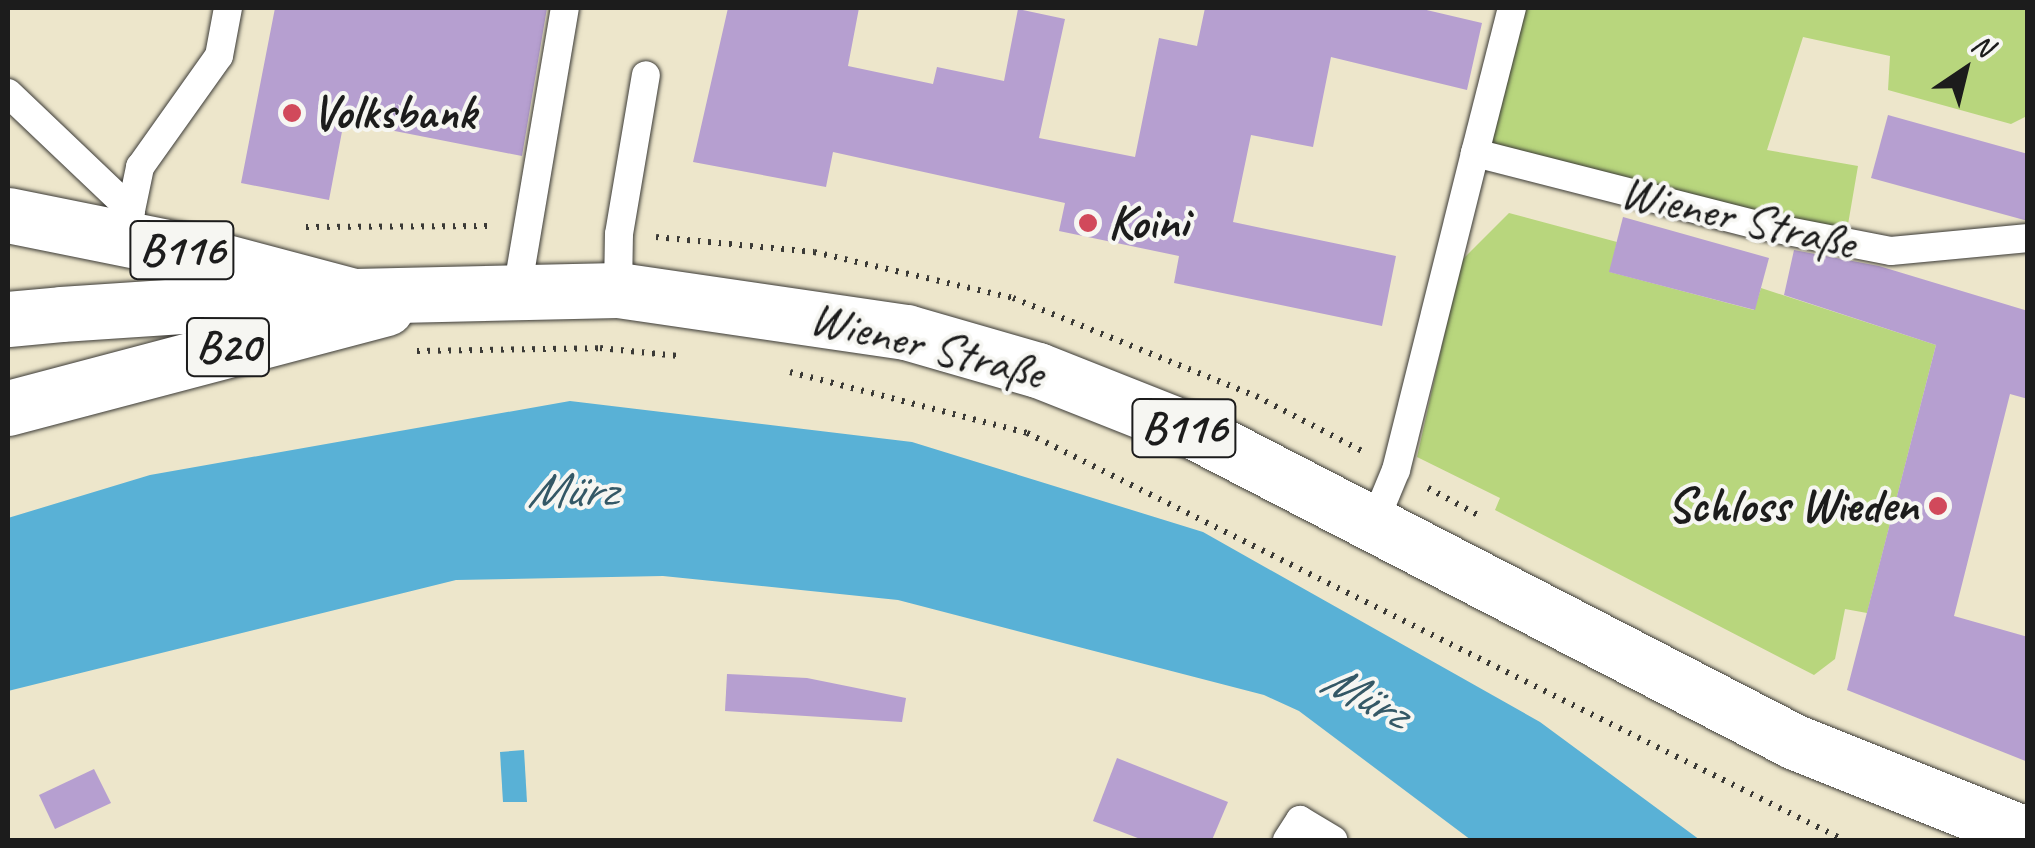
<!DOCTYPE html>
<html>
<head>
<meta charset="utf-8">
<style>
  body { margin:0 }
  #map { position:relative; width:2035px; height:848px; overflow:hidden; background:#ede6cb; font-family:Caveat,sans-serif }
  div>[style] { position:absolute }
  .green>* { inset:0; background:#b8d67d }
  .water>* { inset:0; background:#59b1d6 }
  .building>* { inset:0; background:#b69fd0 }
  .path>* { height:6px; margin-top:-3px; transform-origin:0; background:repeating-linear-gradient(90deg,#3b3a36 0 2.5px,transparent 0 10.5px) }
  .roads { filter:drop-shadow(0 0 2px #3b3a36) drop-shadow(0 0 2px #3b3a36) }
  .lane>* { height:28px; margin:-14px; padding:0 14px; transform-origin:14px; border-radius:14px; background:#fff }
  .primary>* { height:55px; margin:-27.5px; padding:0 27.5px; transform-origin:27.5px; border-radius:27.5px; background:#fff }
  .highway>* { height:55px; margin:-27.5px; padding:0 27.5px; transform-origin:27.5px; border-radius:27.5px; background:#fff }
  .dots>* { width:28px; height:28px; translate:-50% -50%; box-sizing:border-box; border:5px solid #f6f6f2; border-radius:50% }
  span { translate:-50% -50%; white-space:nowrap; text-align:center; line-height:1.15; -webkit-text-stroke:8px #f6f6f2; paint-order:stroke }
  .shield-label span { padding:2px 8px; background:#f6f6f2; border:2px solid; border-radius:8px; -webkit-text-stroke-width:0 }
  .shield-label { font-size:45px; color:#1c1c1c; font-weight:700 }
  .poi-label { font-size:48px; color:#1c1c1c; font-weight:700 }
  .left { translate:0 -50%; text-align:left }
  .right { translate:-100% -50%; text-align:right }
  .street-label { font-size:48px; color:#1c1c1c }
  .water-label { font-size:50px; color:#345866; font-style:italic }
  .frame { position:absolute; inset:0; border:10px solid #1c1c1c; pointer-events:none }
  .north { position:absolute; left:1915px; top:20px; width:100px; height:100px; -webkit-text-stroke:8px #f6f6f2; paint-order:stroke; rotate:35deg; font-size:28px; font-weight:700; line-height:40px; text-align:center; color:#1c1c1c }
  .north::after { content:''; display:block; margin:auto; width:35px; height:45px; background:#1c1c1c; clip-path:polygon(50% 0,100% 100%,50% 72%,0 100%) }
</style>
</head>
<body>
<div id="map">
  <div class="green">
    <div style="clip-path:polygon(1512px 8px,2027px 8px,2027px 116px,2011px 124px,1888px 90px,1890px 56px,1803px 37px,1767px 150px,1858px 166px,1845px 242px,1475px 153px)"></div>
    <div style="clip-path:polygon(1509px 213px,1617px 242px,1610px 272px,1754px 310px,1761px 288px,1936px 345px,1867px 613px,1845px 609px,1835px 659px,1814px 675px,1495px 510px,1500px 498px,1417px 457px,1461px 261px)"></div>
  </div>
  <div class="water">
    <div style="clip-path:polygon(570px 401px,912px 442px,1203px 532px,1540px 722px,1700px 840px,1471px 840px,1299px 711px,1264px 695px,898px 600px,663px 576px,456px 580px,8px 691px,8px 518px,150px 475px)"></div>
    <div style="clip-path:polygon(524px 750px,527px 802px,503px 802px,500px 752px)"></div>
  </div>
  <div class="building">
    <div style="clip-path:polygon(275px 8px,547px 8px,522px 156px,344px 121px,329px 200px,241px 183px)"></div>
    <div style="clip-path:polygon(728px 8px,859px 8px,848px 66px,933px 84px,937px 67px,1004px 81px,1018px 9px,1065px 19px,1039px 138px,1135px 157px,1159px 38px,1197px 46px,1205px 8px,1418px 8px,1482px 23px,1467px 90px,1331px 57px,1313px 147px,1251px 135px,1233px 222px,1396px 256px,1382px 326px,1174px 283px,1179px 256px,1059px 231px,1065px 203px,833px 152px,826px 187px,693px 162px)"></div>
    <div style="clip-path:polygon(1888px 115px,2028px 154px,2028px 221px,1871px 178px)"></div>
    <div style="clip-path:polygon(1623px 217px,1769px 258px,1755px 310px,1609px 272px)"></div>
    <div style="clip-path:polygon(1794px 250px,1879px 266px,2028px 311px,2028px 399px,2010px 394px,1954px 616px,2028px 637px,2028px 762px,1847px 690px,1936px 345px,1784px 295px)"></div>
    <div style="clip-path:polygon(727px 674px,807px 678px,906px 698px,902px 722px,725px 711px)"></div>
    <div style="clip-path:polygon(1117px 758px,1228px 802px,1212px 840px,1143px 840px,1093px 821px)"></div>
    <div style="clip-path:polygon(94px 769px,111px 803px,55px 829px,39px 795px)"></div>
  </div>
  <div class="path">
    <div style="left:306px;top:227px;width:183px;rotate:-0.3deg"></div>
    <div style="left:656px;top:237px;width:159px;rotate:5.4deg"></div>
    <div style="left:814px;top:252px;width:204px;rotate:13deg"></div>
    <div style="left:1013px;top:298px;width:262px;rotate:22deg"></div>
    <div style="left:1256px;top:396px;width:122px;rotate:27.4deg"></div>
    <div style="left:417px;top:351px;width:183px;rotate:-0.9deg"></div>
    <div style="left:600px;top:348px;width:79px;rotate:5.8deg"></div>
    <div style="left:790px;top:372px;width:245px;rotate:14.4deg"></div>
    <div style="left:1027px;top:433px;width:913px;rotate:26.48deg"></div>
    <div style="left:1428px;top:488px;width:57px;rotate:28.4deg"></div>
  </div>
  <div class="roads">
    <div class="lane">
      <div style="left:8px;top:93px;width:170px;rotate:43.6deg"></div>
      <div style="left:1475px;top:153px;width:150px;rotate:-75.7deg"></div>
      <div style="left:125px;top:239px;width:74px;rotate:-78.2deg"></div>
      <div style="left:140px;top:167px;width:136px;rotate:-54.6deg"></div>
      <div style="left:219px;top:56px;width:49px;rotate:-79.4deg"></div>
      <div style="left:618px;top:290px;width:56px;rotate:-89deg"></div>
      <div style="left:619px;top:234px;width:161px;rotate:-80.4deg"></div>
      <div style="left:517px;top:291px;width:287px;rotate:-80.4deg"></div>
      <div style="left:1374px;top:523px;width:57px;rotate:-67.5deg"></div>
      <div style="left:1396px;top:470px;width:327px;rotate:-76deg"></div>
      <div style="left:1475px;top:153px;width:296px;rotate:14.3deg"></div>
      <div style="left:1762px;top:226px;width:131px;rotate:11deg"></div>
      <div style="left:1891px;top:251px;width:138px;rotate:-5.4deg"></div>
      <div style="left:1287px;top:840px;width:24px;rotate:-57deg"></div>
      <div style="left:1300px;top:820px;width:39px;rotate:31deg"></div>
    </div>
    <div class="primary">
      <div style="left:8px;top:215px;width:172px;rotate:11.4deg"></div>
      <div style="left:177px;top:249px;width:183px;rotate:14.9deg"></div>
      <div style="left:354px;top:296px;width:264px;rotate:-1.3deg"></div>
      <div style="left:618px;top:290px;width:291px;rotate:8.3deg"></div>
      <div style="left:906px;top:332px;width:137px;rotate:16.1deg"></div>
      <div style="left:1038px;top:370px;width:171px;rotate:21.6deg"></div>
      <div style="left:1197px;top:433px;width:673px;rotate:27.33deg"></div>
      <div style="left:1795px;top:742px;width:251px;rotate:21.8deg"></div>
      <div style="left:61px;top:314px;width:241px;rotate:-3.8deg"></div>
      <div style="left:8px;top:408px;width:391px;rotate:-14.8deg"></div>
    </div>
    <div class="highway">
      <div style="left:8px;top:319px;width:53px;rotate:-5.4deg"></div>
    </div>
  </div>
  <div class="dots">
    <div style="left:292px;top:113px;background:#d1495b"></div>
    <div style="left:1088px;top:223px;background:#d1495b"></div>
    <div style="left:1938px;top:506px;background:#d1495b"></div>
  </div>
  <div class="shield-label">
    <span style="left:182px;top:250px">B116</span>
    <span style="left:228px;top:347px">B20</span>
    <span style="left:1184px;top:428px">B116</span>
  </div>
  <div class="poi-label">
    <span class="left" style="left:312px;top:113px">Volksbank</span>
    <span class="left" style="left:1108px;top:223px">Koini</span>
    <span class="right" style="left:1918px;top:506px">Schloss Wieden</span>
  </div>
  <div class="street-label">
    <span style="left:1738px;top:217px;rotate:13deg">Wiener Straße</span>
    <span style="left:927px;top:345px;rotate:14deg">Wiener Straße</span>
  </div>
  <div class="water-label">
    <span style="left:571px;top:490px">Mürz</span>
    <span style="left:1365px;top:695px;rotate:27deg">Mürz</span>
  </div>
  <div class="frame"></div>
  <div class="north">N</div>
</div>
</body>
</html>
